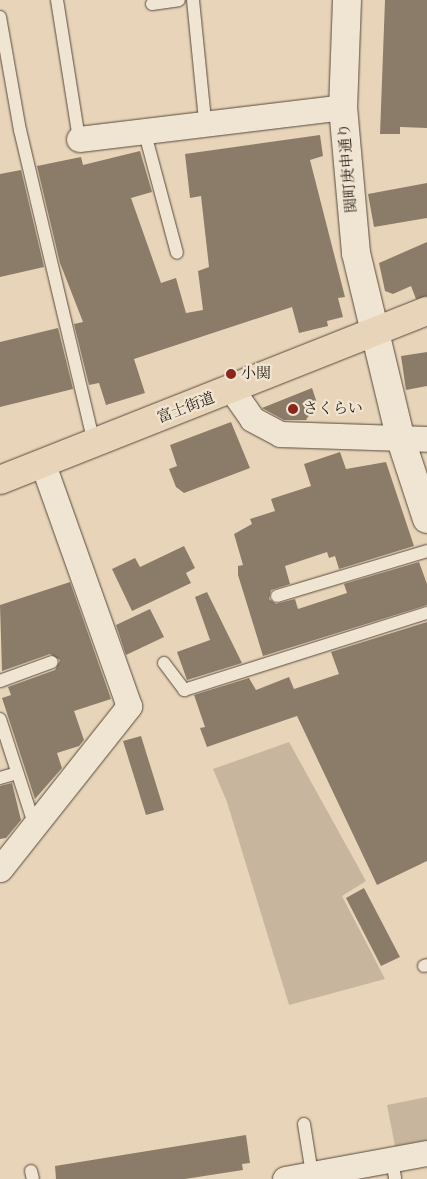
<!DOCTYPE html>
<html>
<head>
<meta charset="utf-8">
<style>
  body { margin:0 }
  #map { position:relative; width:427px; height:1179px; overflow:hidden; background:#e8d5b9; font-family:"IM FELL DW Pica","Noto Serif JP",serif }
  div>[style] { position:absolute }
  .green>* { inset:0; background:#c7b69d }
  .building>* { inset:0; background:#8b7c6a }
  .roads { filter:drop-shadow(0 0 1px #574a3e) drop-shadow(0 0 1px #574a3e) }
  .service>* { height:12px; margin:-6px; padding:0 6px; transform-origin:6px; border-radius:6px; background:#f0e4d2 }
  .minor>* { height:25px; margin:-12.5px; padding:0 12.5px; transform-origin:12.5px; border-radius:12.5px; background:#f0e4d2 }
  .tertiary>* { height:28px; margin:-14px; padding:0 14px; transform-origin:14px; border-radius:14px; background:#f0e4d2 }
  .primary>* { height:28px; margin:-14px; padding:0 14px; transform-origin:14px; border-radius:14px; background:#e8d5b9 }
  .dots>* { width:14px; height:14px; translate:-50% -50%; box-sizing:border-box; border:2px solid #f0e4d2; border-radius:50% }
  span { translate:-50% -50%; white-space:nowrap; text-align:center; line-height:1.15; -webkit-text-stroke:4.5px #f0e4d2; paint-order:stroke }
  .street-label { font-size:15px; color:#271c15 }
  .poi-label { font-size:15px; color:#271c15 }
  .left { translate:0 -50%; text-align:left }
</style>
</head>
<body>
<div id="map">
  <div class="green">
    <div style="clip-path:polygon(289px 742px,366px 881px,342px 896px,385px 979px,289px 1005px,227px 802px,213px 769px)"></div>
    <div style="clip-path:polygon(427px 1097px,427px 1140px,395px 1146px,387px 1105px)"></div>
  </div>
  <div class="building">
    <div style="clip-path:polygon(385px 0,427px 0,427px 128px,400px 127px,400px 134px,380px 134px)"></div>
    <div style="clip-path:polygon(320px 135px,323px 156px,310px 160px,345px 297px,338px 298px,343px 317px,327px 321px,328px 326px,299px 333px,292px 307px,134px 359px,145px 393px,106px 405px,99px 383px,89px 385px,74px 324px,83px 322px,60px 263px,37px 166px,81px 157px,83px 165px,140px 151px,152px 192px,131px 198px,161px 283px,176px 278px,186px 313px,203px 310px,198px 271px,209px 267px,201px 196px,190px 198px,185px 154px)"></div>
    <div style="clip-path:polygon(21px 170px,44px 267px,0 277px,0 174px)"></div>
    <div style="clip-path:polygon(427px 183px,427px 218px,374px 227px,368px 194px)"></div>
    <div style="clip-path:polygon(427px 242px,427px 296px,416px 299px,411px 286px,393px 294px,385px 291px,379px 263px)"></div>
    <div style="clip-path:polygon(58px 328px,73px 389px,0 407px,0 342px)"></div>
    <div style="clip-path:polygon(427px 352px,427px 386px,406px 390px,401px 356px)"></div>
    <div style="clip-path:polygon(312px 388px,317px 403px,306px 420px,284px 420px,262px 408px)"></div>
    <div style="clip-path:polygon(231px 422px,250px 468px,184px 493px,176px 487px,169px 469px,177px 466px,170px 445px)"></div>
    <div style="clip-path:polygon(340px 452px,346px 469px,386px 462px,414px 546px,339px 569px,335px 556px,329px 558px,327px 552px,285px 566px,290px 584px,271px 590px,269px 599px,276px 604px,295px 599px,298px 609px,347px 593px,344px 584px,419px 562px,427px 584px,427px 605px,263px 656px,238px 575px,238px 566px,243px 565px,234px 534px,252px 524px,250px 519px,275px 511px,271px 499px,311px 486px,304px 464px)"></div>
    <div style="clip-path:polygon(184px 546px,195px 568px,186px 573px,191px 583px,132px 611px,112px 569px,135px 558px,140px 567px)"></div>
    <div style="clip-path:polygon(70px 582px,111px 699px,74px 711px,84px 740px,79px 746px,57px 753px,62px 768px,35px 799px,2px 698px,11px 695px,8px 687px,55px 670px,60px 660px,50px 654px,2px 671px,0 605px)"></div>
    <div style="clip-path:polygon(207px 592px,242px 663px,187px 680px,177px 652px,210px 640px,195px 597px)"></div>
    <div style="clip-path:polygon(150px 609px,164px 637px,126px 655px,116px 625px)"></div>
    <div style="clip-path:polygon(427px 622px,427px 861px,377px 885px,297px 716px,207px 747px,200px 728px,205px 727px,194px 695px,249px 678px,256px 690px,289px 677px,294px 689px,339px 674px,331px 652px)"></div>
    <div style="clip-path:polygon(141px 736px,164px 810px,146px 815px,123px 741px)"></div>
    <div style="clip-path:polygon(12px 783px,21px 820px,6px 838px,0 839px,0 786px)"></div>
    <div style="clip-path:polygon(364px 888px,400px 957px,381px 966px,346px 898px)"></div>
    <div style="clip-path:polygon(246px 1135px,250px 1163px,242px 1164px,243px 1170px,185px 1179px,56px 1179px,55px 1166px)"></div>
  </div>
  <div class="roads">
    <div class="service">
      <div style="left:57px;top:0;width:141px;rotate:81deg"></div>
      <div style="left:193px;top:0;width:122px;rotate:84.3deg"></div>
      <div style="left:152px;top:4px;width:27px;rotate:-8deg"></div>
      <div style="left:0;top:17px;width:115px;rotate:80deg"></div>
      <div style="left:20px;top:130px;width:323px;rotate:76.7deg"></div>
      <div style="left:144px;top:130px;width:127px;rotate:75deg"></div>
      <div style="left:277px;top:596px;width:157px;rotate:-16.7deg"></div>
      <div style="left:164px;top:663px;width:34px;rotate:53deg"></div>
      <div style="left:184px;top:690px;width:255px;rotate:-17.6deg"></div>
      <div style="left:0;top:681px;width:55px;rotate:-20.1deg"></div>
      <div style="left:0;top:719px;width:114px;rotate:72deg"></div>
      <div style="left:0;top:778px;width:18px;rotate:-16deg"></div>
      <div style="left:424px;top:966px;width:3px;rotate:-18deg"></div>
      <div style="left:304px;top:1124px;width:51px;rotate:80.9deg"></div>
      <div style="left:392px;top:1159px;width:20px;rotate:81deg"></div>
      <div style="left:31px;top:1171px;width:8px;rotate:76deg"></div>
    </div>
    <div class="minor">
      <div style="left:79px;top:139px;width:266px;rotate:-6.9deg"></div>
      <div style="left:232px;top:390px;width:35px;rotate:55deg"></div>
      <div style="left:252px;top:419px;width:32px;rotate:28deg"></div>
      <div style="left:280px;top:434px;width:147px;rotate:1.9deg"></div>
      <div style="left:0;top:869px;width:208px;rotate:-51.6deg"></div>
      <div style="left:129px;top:706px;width:257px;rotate:-109.6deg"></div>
      <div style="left:285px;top:1179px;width:144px;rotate:-10.4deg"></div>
    </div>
    <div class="tertiary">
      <div style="left:347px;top:0;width:107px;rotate:92.1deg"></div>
      <div style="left:343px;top:107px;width:147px;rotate:84.9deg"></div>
      <div style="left:356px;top:253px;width:192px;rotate:76.5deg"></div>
      <div style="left:401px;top:440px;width:83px;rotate:71.8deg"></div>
    </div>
    <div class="primary">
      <div style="left:0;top:480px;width:459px;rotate:-21.6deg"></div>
    </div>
  </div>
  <div class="dots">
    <div style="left:231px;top:374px;background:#8f2418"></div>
    <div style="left:293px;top:409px;background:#8f2418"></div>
  </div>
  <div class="street-label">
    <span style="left:348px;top:168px;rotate:-95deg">関町庚申通り</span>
    <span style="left:186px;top:408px;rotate:-21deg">富士街道</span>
  </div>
  <div class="poi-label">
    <span class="left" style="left:241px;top:374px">小関</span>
    <span class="left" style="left:303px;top:409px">さくらい</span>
  </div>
</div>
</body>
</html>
